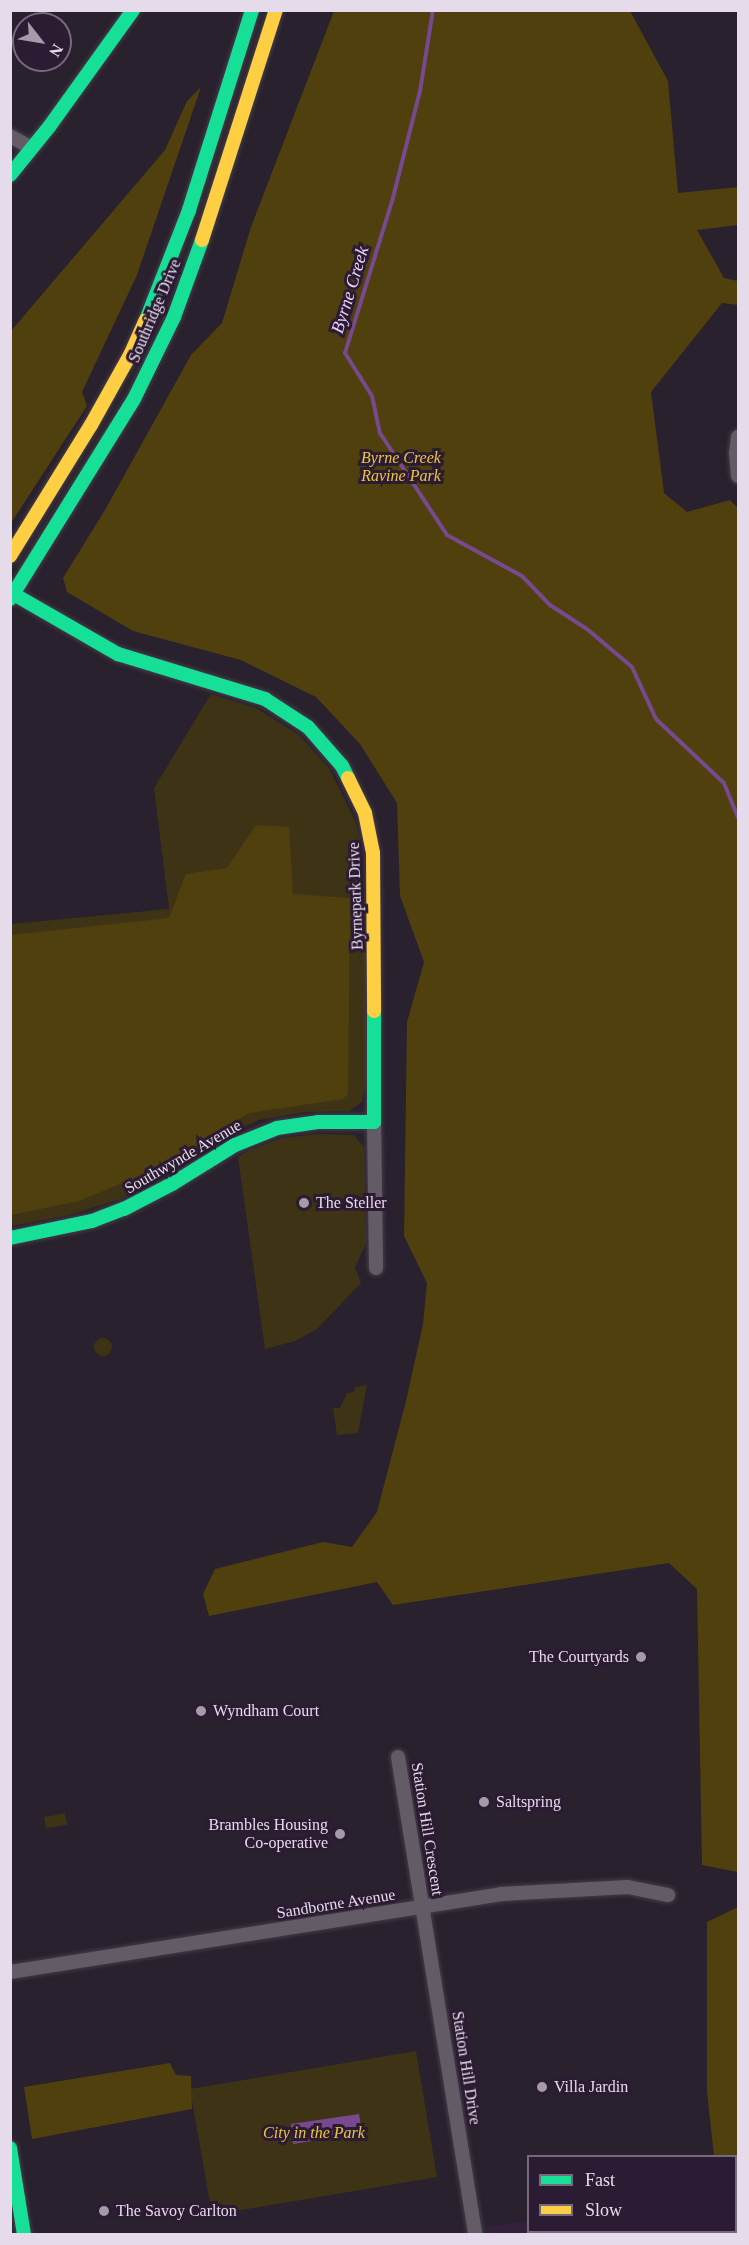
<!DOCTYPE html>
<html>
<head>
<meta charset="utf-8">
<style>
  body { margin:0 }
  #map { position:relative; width:749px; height:2245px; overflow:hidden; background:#29212d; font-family:Georgia,serif }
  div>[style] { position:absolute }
  .built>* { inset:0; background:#33203c }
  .green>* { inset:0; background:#3e3314 }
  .round { border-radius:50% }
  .forest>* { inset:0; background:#4f400e }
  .water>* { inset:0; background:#77498e }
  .stream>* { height:4px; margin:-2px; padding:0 2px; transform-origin:2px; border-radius:2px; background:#77498e }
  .roads { filter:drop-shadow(0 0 2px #443d48) drop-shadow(0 0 2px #443d48) }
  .street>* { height:14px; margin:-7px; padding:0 7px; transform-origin:7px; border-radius:7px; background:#635c67 }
  .fast>* { height:14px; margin:-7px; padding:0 7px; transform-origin:7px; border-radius:7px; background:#16e098 }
  .slow>* { height:14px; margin:-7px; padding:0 7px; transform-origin:7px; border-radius:7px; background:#ffcf43 }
  .dots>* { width:16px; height:16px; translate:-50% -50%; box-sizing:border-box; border:3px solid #2b1b33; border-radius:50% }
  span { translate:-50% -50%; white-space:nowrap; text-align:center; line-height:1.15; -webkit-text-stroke:6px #2b1b33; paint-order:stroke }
  .street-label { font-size:16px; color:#e6dbeb }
  .park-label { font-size:16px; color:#eec736; font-style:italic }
  .poi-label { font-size:16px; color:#e6dbeb }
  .left { translate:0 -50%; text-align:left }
  .right { translate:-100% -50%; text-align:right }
  .water-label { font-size:18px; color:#ecd1fa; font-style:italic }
  .frame { position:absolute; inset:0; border:12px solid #e6dbeb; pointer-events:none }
  .legend { position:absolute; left:527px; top:2155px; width:210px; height:78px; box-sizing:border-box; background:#2b1b33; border:2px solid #76687d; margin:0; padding:8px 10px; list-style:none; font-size:18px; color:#e6dbeb }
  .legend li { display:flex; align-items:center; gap:12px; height:30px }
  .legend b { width:30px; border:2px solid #76687d }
  .north { position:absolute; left:12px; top:12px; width:60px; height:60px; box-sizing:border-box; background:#2b1b33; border:2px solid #76687d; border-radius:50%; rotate:121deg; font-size:16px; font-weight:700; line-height:24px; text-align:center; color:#e6dbeb }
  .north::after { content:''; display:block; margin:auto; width:21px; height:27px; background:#a49aa8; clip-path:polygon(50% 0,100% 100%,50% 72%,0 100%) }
</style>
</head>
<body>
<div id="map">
  <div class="built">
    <div style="clip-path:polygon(528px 2221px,528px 2232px,560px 2232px,560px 2234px,486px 2234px,484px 2227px)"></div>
  </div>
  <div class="green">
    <div style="clip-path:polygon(211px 694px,256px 708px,299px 735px,329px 768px,355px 820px,360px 839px,365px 923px,367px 1076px,362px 1102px,349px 1111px,305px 1112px,259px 1120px,238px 1130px,149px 1185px,120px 1199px,70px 1215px,11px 1226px,11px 924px,169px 909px,154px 788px)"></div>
    <div style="clip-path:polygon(317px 1134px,354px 1135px,364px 1147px,366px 1244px,355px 1267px,361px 1283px,317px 1329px,295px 1341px,265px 1349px,238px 1157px,249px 1150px,282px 1138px)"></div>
    <div class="round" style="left:94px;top:1338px;width:18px;height:18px"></div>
    <div style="clip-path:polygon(367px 1385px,358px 1433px,337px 1435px,333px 1408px,340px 1408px,347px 1393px,354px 1392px,355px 1387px)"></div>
    <div style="clip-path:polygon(65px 1813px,67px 1825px,46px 1828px,44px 1817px)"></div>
    <div style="clip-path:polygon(416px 2051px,437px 2177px,212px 2215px,190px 2089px)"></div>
  </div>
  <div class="forest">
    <div style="clip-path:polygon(334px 11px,630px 11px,668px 81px,678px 193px,738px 187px,738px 225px,697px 230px,724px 278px,738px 281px,738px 305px,722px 303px,651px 392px,664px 493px,687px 512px,730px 500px,738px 508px,738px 1872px,702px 1865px,697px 1589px,669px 1563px,393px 1605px,377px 1582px,209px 1616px,203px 1594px,215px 1569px,323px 1542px,352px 1547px,377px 1512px,406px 1401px,423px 1324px,427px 1283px,404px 1236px,407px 1022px,424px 962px,400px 896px,397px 803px,360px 744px,316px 697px,241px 660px,133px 631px,67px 592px,63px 578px,105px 510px,191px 355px,222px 323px,251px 227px)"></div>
    <div style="clip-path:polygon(201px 87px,137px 275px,82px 392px,87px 406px,11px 523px,11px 331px,165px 150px,187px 101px)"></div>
    <div style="clip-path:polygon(256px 825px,289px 827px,293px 894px,350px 898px,348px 1094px,343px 1099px,249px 1113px,156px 1169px,79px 1201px,11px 1215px,11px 935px,169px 918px,186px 874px,227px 868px)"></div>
    <div style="clip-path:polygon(738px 1907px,738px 2234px,734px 2234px,736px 2156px,714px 2156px,707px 2092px,707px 1922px)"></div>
    <div style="clip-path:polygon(170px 2063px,176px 2075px,191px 2076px,192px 2109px,32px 2139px,24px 2087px)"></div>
  </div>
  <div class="water">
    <div style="clip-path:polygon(359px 2114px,362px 2133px,293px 2144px,291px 2124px)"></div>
  </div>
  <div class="stream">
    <div style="left:433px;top:10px;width:82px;rotate:99.1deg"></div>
    <div style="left:420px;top:91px;width:110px;rotate:104.2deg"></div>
    <div style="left:393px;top:198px;width:162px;rotate:107.2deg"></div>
    <div style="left:345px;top:353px;width:51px;rotate:57.9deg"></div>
    <div style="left:372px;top:396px;width:38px;rotate:78deg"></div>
    <div style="left:380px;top:433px;width:122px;rotate:56.7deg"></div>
    <div style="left:447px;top:535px;width:85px;rotate:28.7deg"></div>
    <div style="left:522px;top:576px;width:40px;rotate:46deg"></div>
    <div style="left:550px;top:605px;width:44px;rotate:33deg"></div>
    <div style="left:587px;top:629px;width:59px;rotate:40.2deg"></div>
    <div style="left:632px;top:667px;width:57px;rotate:65.2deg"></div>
    <div style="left:656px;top:719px;width:93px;rotate:43.3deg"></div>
    <div style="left:724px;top:783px;width:37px;rotate:68deg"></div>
  </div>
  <div class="roads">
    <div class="street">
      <div style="left:10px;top:136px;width:25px;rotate:29deg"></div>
      <div style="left:738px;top:437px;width:16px;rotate:97deg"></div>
      <div style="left:736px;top:453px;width:23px;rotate:85deg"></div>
      <div style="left:374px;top:1122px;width:146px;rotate:89.2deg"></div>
      <div style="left:398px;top:1757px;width:483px;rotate:80.8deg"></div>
      <div style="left:10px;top:1972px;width:497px;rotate:-9deg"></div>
      <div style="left:501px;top:1894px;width:127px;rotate:-3.2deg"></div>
      <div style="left:628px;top:1887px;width:41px;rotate:11.3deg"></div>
    </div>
    <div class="fast">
      <div style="left:10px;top:175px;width:62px;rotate:-50.9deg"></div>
      <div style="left:49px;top:127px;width:144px;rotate:-54.3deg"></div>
      <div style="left:146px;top:320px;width:118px;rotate:-68.6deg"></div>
      <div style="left:189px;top:210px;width:210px;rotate:-72.5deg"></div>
      <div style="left:10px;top:592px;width:125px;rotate:29.9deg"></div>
      <div style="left:118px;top:654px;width:154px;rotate:17deg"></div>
      <div style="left:265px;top:699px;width:51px;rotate:33.1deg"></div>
      <div style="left:308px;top:727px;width:52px;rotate:48.9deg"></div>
      <div style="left:342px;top:766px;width:13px;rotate:63deg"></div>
      <div style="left:10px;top:599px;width:235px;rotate:-58.2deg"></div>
      <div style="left:134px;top:399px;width:91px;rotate:-64deg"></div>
      <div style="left:174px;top:317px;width:82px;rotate:-70deg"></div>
      <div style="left:10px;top:1238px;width:84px;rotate:-11.7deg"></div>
      <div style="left:92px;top:1221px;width:34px;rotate:-21deg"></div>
      <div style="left:124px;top:1209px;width:54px;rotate:-27.5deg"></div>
      <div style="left:172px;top:1184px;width:74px;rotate:-31.8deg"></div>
      <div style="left:235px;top:1145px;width:45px;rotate:-22deg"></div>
      <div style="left:277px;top:1128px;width:41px;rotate:-8.3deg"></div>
      <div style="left:318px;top:1122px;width:56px"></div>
      <div style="left:374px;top:1122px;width:111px;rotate:-90deg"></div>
      <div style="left:10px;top:2148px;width:87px;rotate:80.8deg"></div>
    </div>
    <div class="slow">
      <div style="left:202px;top:240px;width:242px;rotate:-72.2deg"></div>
      <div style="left:10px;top:556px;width:154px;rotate:-58.3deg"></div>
      <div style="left:91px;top:425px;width:82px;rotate:-60.9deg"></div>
      <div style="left:131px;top:353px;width:36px;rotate:-66deg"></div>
      <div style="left:348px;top:778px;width:39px;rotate:64deg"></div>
      <div style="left:365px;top:813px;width:41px;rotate:78.7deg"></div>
      <div style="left:373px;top:853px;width:158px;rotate:89.6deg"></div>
    </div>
  </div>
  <div class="dots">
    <div style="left:304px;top:1203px;background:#a49aa8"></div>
    <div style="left:641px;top:1657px;background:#a49aa8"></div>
    <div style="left:201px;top:1711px;background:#a49aa8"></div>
    <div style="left:484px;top:1802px;background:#a49aa8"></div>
    <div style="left:340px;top:1834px;background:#a49aa8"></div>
    <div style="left:542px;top:2087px;background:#a49aa8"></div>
    <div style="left:104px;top:2211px;background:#a49aa8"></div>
  </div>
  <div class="street-label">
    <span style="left:155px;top:311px;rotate:-67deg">Southridge Drive</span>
    <span style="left:356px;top:896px;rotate:-92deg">Byrnepark Drive</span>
    <span style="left:183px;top:1157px;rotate:-30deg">Southwynde Avenue</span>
    <span style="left:427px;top:1829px;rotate:81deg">Station Hill Crescent</span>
    <span style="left:336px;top:1904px;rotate:-9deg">Sandborne Avenue</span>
    <span style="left:466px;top:2068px;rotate:81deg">Station Hill Drive</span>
  </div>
  <div class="park-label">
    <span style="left:401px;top:467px">Byrne Creek<br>Ravine Park</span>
    <span style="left:314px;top:2133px">City in the Park</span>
  </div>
  <div class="poi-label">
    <span class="left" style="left:316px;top:1203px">The Steller</span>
    <span class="right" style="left:629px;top:1657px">The Courtyards</span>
    <span class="left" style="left:213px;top:1711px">Wyndham Court</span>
    <span class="left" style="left:496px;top:1802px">Saltspring</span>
    <span class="right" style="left:328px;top:1834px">Brambles Housing<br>Co-operative</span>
    <span class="left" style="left:554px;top:2087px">Villa Jardin</span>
    <span class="left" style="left:116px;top:2211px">The Savoy Carlton</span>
  </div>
  <div class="water-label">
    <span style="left:350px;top:290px;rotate:-73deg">Byrne Creek</span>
  </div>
  <div class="frame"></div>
  <ul class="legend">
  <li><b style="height:8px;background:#16e098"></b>Fast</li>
  <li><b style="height:8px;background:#ffcf43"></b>Slow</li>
  </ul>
  <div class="north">N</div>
</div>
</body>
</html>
